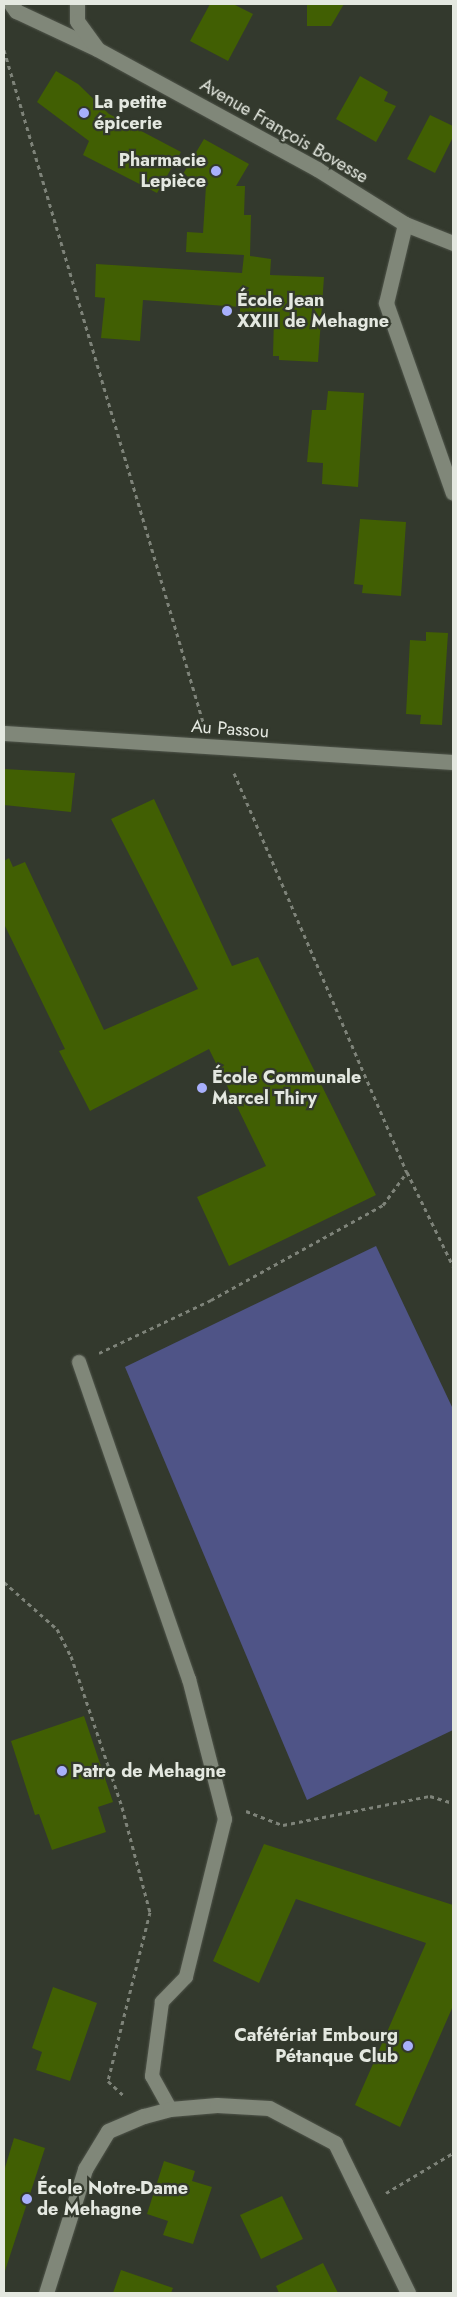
<!DOCTYPE html>
<html>
<head>
<meta charset="utf-8">
<style>
  body { margin:0 }
  #map { position:relative; width:457px; height:2297px; overflow:hidden; background:#33392d; font-family:Jost,sans-serif }
  div>[style] { position:absolute }
  .green>* { inset:0; background:#4f5487 }
  .building>* { inset:0; background:#415f03 }
  .path>* { height:3px; margin-top:-1.5px; transform-origin:0; background:repeating-linear-gradient(90deg,#7e8379 0 4px,transparent 0 8px) }
  .roads { filter:drop-shadow(0 0 1px #4f544a) drop-shadow(0 0 1px #4f544a) }
  .lane>* { height:14px; margin:-7px; padding:0 7px; transform-origin:7px; border-radius:7px; background:#808779 }
  .street>* { height:15px; margin:-7.5px; padding:0 7.5px; transform-origin:7.5px; border-radius:7.5px; background:#808779 }
  .dots>* { width:14px; height:14px; translate:-50% -50%; box-sizing:border-box; border:2px solid #33392d; border-radius:50% }
  span { translate:-50% -50%; white-space:nowrap; text-align:center; line-height:1.15; -webkit-text-stroke:4.5px #33392d; paint-order:stroke }
  .poi-label { font-size:18px; color:#e4e8e0; font-weight:700 }
  .left { translate:0 -50%; text-align:left }
  .right { translate:-100% -50%; text-align:right }
  .street-label { font-size:18px; color:#e4e8e0 }
  .frame { position:absolute; inset:0; border:5px solid #e4e8e0; pointer-events:none }
</style>
</head>
<body>
<div id="map">
  <div class="green">
    <div style="clip-path:polygon(376px 1246px,453px 1409px,453px 1730px,307px 1800px,125px 1367px)"></div>
  </div>
  <div class="building">
    <div style="clip-path:polygon(210px 4px,233px 4px,253px 14px,228px 61px,190px 41px)"></div>
    <div style="clip-path:polygon(307px 4px,344px 4px,331px 26px,307px 26px)"></div>
    <div style="clip-path:polygon(56px 71px,78px 84px,109px 114px,181px 152px,157px 193px,83px 155px,89px 141px,37px 102px)"></div>
    <div style="clip-path:polygon(360px 76px,388px 92px,384px 101px,396px 106px,376px 142px,336px 119px)"></div>
    <div style="clip-path:polygon(430px 115px,453px 126px,453px 137px,435px 173px,407px 159px)"></div>
    <div style="clip-path:polygon(204px 139px,249px 164px,236px 186px,245px 186px,244px 215px,251px 215px,250px 256px,271px 259px,270px 275px,324px 277px,318px 362px,279px 360px,279px 356px,273px 356px,274px 317px,240px 315px,240px 307px,143px 300px,140px 341px,101px 338px,105px 298px,95px 297px,96px 264px,242px 273px,244px 255px,186px 252px,187px 232px,203px 233px,206px 186px,183px 174px)"></div>
    <div style="clip-path:polygon(328px 391px,364px 393px,358px 487px,322px 484px,323px 463px,307px 462px,312px 410px,326px 410px)"></div>
    <div style="clip-path:polygon(360px 519px,406px 522px,401px 596px,362px 593px,363px 585px,354px 584px)"></div>
    <div style="clip-path:polygon(426px 632px,448px 633px,442px 725px,420px 724px,421px 715px,406px 714px,410px 640px,426px 641px)"></div>
    <div style="clip-path:polygon(4px 769px,75px 773px,71px 812px,4px 805px)"></div>
    <div style="clip-path:polygon(154px 799px,232px 966px,258px 957px,376px 1195px,229px 1266px,197px 1197px,266px 1166px,209px 1049px,90px 1111px,59px 1051px,65px 1049px,4px 924px,4px 861px,9px 858px,13px 867px,25px 862px,104px 1030px,198px 989px,111px 819px)"></div>
    <div style="clip-path:polygon(84px 1716px,113px 1802px,98px 1807px,106px 1832px,52px 1850px,39px 1814px,35px 1815px,11px 1741px)"></div>
    <div style="clip-path:polygon(264px 1844px,453px 1905px,453px 2006px,400px 2127px,355px 2105px,426px 1943px,296px 1899px,259px 1983px,213px 1961px)"></div>
    <div style="clip-path:polygon(53px 1987px,97px 2003px,70px 2081px,36px 2070px,42px 2052px,32px 2048px)"></div>
    <div style="clip-path:polygon(14px 2138px,45px 2148px,4px 2274px,4px 2171px)"></div>
    <div style="clip-path:polygon(164px 2161px,195px 2171px,192px 2181px,212px 2187px,193px 2244px,163px 2235px,168px 2221px,147px 2214px)"></div>
    <div style="clip-path:polygon(282px 2196px,303px 2239px,261px 2259px,240px 2215px)"></div>
    <div style="clip-path:polygon(323px 2263px,338px 2293px,279px 2293px,276px 2286px)"></div>
    <div style="clip-path:polygon(121px 2270px,173px 2288px,171px 2293px,113px 2293px)"></div>
  </div>
  <div class="path">
    <div style="left:4px;top:50px;width:701px;rotate:73.5deg"></div>
    <div style="left:234px;top:773px;width:435px;rotate:66.6deg"></div>
    <div style="left:407px;top:1172px;width:105px;rotate:63.9deg"></div>
    <div style="left:99px;top:1353px;width:124px;rotate:-25.3deg"></div>
    <div style="left:211px;top:1300px;width:196px;rotate:-28.9deg"></div>
    <div style="left:383px;top:1205px;width:41px;rotate:-54deg"></div>
    <div style="left:4px;top:1582px;width:71px;rotate:41.6deg"></div>
    <div style="left:57px;top:1629px;width:30px;rotate:63deg"></div>
    <div style="left:71px;top:1656px;width:159px;rotate:71.3deg"></div>
    <div style="left:122px;top:1807px;width:109px;rotate:75.1deg"></div>
    <div style="left:150px;top:1912px;width:174px;rotate:104deg"></div>
    <div style="left:108px;top:2081px;width:23px;rotate:43deg"></div>
    <div style="left:246px;top:1811px;width:40px;rotate:21deg"></div>
    <div style="left:283px;top:1825px;width:150px;rotate:-11.2deg"></div>
    <div style="left:430px;top:1796px;width:24px;rotate:17deg"></div>
    <div style="left:386px;top:2193px;width:78px;rotate:-30.8deg"></div>
  </div>
  <div class="roads">
    <div class="lane">
      <div style="left:79px;top:1362px;width:336px;rotate:70.9deg"></div>
      <div style="left:189px;top:1679px;width:145px;rotate:75.6deg"></div>
      <div style="left:225px;top:1819px;width:163px;rotate:103.9deg"></div>
      <div style="left:186px;top:1977px;width:35px;rotate:134deg"></div>
      <div style="left:162px;top:2002px;width:75px;rotate:97.7deg"></div>
      <div style="left:152px;top:2076px;width:38px;rotate:61deg"></div>
    </div>
    <div class="street">
      <div style="left:11px;top:4px;width:9px;rotate:54deg"></div>
      <div style="left:16px;top:11px;width:89px;rotate:25.1deg"></div>
      <div style="left:97px;top:49px;width:251px;rotate:28.6deg"></div>
      <div style="left:317px;top:169px;width:104px;rotate:32deg"></div>
      <div style="left:405px;top:224px;width:52px;rotate:21.6deg"></div>
      <div style="left:77px;top:4px;width:17px;rotate:90deg"></div>
      <div style="left:77px;top:21px;width:34px;rotate:54deg"></div>
      <div style="left:405px;top:224px;width:81px;rotate:103.5deg"></div>
      <div style="left:386px;top:303px;width:201px;rotate:70.6deg"></div>
      <div style="left:4px;top:733px;width:450px;rotate:3.7deg"></div>
      <div style="left:46px;top:2293px;width:130px;rotate:-72.5deg"></div>
      <div style="left:85px;top:2169px;width:44px;rotate:-58.8deg"></div>
      <div style="left:108px;top:2131px;width:39px;rotate:-23deg"></div>
      <div style="left:144px;top:2116px;width:27px;rotate:-15deg"></div>
      <div style="left:170px;top:2109px;width:47px;rotate:-4.9deg"></div>
      <div style="left:217px;top:2105px;width:52px;rotate:3.3deg"></div>
      <div style="left:269px;top:2108px;width:75px;rotate:27.9deg"></div>
      <div style="left:335px;top:2143px;width:167px;rotate:64deg"></div>
    </div>
  </div>
  <div class="dots">
    <div style="left:84px;top:113px;background:#a8b0fc"></div>
    <div style="left:216px;top:171px;background:#a8b0fc"></div>
    <div style="left:227px;top:311px;background:#a8b0fc"></div>
    <div style="left:202px;top:1088px;background:#a8b0fc"></div>
    <div style="left:62px;top:1771px;background:#a8b0fc"></div>
    <div style="left:408px;top:2046px;background:#a8b0fc"></div>
    <div style="left:27px;top:2199px;background:#a8b0fc"></div>
  </div>
  <div class="poi-label">
    <span class="left" style="left:94px;top:113px">La petite<br>épicerie</span>
    <span class="right" style="left:206px;top:171px">Pharmacie<br>Lepièce</span>
    <span class="left" style="left:237px;top:311px">École Jean<br>XXIII de Mehagne</span>
    <span class="left" style="left:212px;top:1088px">École Communale<br>Marcel Thiry</span>
    <span class="left" style="left:72px;top:1771px">Patro de Mehagne</span>
    <span class="right" style="left:398px;top:2046px">Cafétériat Embourg<br>Pétanque Club</span>
    <span class="left" style="left:37px;top:2199px">École Notre-Dame<br>de Mehagne</span>
  </div>
  <div class="street-label">
    <span style="left:284px;top:131px;rotate:30deg">Avenue François Bovesse</span>
    <span style="left:230px;top:729px;rotate:4deg">Au Passou</span>
  </div>
  <div class="frame"></div>
</div>
</body>
</html>
